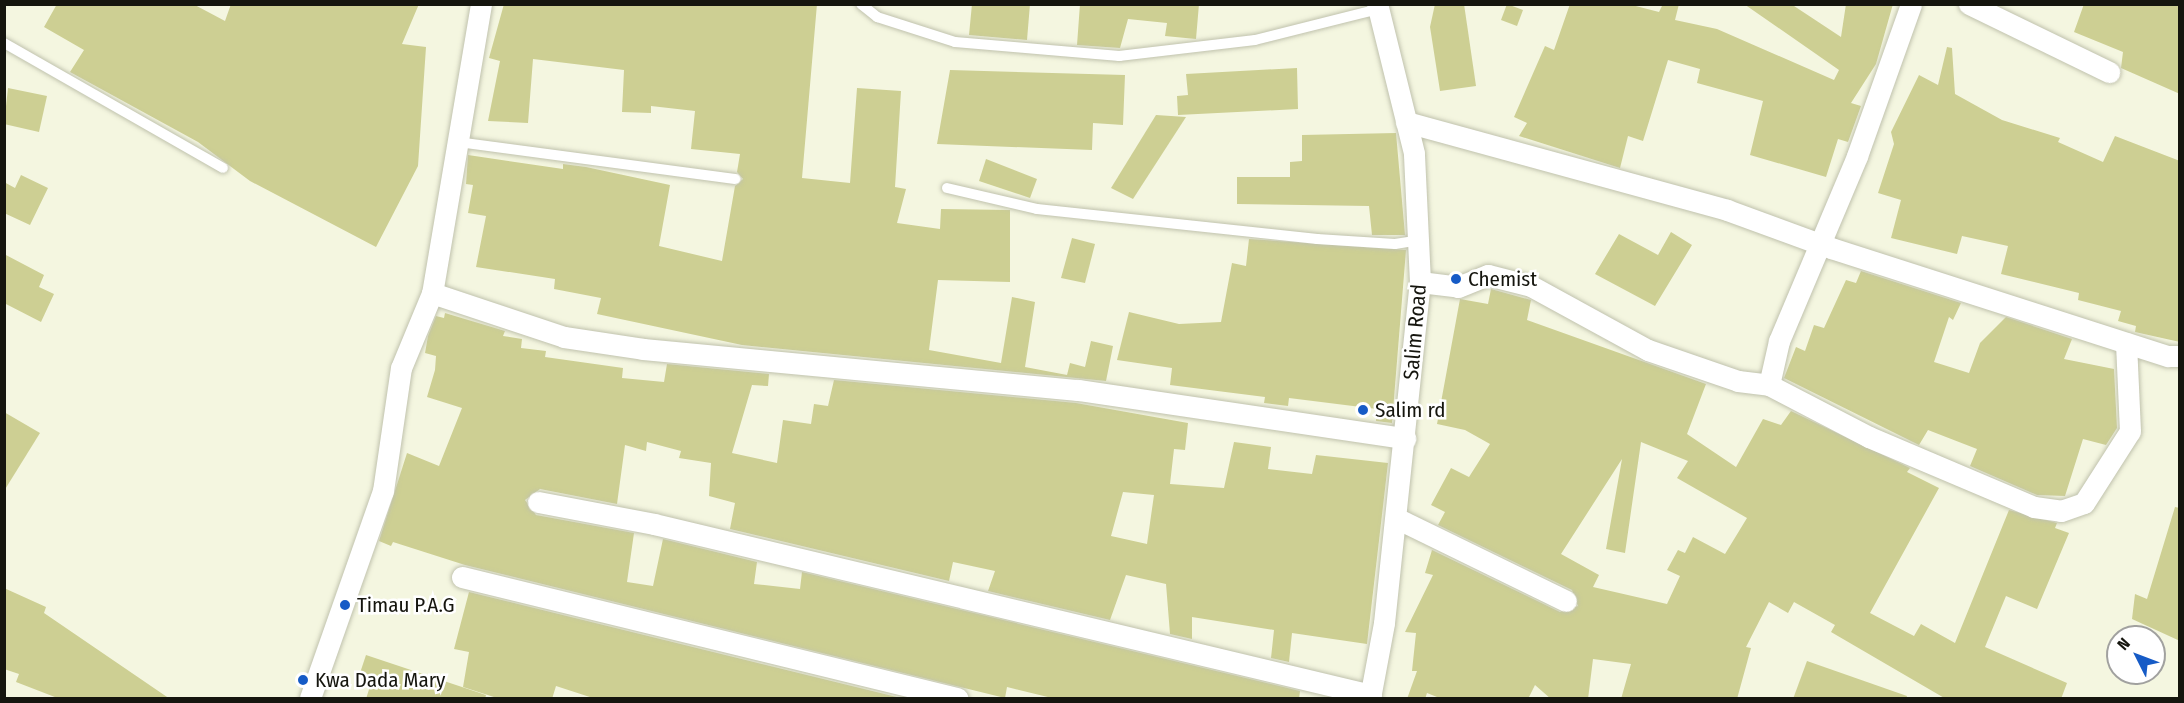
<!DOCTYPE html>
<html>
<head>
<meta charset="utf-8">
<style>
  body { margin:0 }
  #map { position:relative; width:2184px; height:703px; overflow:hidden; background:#f4f6e0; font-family:"Fira Sans Condensed",sans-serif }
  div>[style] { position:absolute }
  .building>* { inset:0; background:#cdcf93 }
  .roads { filter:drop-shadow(0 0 2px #c0c2ad) drop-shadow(0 0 2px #c0c2ad) }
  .lane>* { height:10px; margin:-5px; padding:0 5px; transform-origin:5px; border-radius:5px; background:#fff }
  .street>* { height:21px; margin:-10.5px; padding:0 10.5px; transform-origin:10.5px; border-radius:10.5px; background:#fff }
  .dots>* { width:16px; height:16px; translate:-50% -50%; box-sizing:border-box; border:3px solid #fff; border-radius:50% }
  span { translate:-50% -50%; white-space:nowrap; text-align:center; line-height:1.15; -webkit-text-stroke:5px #fff; paint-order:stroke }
  .poi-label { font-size:21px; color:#15150e }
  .left { translate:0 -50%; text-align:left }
  .street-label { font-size:21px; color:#15150e }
  .frame { position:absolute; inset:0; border:6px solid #15150e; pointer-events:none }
  .north { position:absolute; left:2106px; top:625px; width:60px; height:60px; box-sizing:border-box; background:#fff; border:2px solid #a1a19f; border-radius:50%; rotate:312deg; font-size:16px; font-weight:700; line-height:24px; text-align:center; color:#15150e }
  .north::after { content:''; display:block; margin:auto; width:21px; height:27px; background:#165bc6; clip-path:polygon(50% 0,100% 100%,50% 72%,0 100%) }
</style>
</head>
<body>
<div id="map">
  <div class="building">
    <div style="clip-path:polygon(57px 4px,193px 4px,225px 21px,231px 4px,419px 4px,402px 44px,426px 47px,418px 166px,376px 247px,250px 181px,198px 142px,70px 72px,84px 50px,44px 27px)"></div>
    <div style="clip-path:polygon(504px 4px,817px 4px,802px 178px,850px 183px,857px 88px,901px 91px,895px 187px,906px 189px,897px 223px,940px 229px,941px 209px,1010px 210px,1010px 282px,938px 280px,929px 350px,1001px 363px,1012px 297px,1035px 302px,1025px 367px,1067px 375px,1070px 363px,1085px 367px,1091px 341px,1113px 346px,1106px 381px,742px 345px,597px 314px,601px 298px,554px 289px,555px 279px,476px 267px,486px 216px,468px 213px,473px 185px,466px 184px,468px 155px,563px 169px,563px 164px,586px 167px,670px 185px,659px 246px,722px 261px,735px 186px,743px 179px,737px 172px,740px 154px,691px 149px,695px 111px,651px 106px,651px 113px,622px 112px,624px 70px,533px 59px,528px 123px,488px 121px,500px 61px,489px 58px)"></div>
    <div style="clip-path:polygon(972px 4px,1030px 4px,1027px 40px,969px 35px)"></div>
    <div style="clip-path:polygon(1080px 4px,1199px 4px,1196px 39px,1165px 36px,1167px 23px,1128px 19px,1120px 48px,1077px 45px)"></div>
    <div style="clip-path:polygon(1435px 4px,1464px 4px,1476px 86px,1440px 91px,1430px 27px)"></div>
    <div style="clip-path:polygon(1507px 4px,1523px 10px,1517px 26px,1501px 20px)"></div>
    <div style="clip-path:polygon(1570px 4px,1628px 4px,1659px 12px,1663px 4px,1679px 4px,1675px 20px,1717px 29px,1834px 80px,1839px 70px,1744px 4px,1791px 4px,1841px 37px,1846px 4px,1893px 4px,1876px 64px,1851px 103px,1861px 106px,1848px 142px,1838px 139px,1826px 177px,1750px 155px,1763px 101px,1697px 83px,1700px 69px,1668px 60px,1643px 141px,1628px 136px,1620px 168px,1519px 136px,1527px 123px,1514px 117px,1545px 46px,1554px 50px)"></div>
    <div style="clip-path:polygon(2084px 4px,2180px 4px,2180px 94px,2121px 68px,2123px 52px,2074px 32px)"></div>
    <div style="clip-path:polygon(1947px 47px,1952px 48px,1955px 94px,2002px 120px,2060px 138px,2058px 142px,2103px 162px,2115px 136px,2180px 161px,2180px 342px,2135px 332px,2136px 326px,2118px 321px,2121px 311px,2078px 300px,2079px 293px,2001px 274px,2008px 246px,1962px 236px,1957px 254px,1891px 238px,1901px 200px,1878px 193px,1894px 144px,1891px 132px,1919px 75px,1938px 85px)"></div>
    <div style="clip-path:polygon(1297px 68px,1298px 109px,1178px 115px,1177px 96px,1188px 95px,1186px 74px)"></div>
    <div style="clip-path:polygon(950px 70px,1125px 75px,1123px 125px,1093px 123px,1092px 150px,937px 144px)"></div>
    <div style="clip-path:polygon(8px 88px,47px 96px,39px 132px,4px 124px)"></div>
    <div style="clip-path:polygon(1156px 115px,1186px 117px,1133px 199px,1111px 188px)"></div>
    <div style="clip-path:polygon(1396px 133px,1405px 235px,1372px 235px,1369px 206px,1237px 204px,1237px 177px,1290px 177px,1290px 162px,1302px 161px,1302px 135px)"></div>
    <div style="clip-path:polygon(986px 159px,1037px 179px,1030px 198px,979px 181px)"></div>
    <div style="clip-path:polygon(21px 175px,48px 188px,30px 225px,4px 213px,4px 182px,15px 188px)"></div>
    <div style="clip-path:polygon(1671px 232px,1692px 245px,1655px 306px,1595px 274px,1619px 234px,1658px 255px)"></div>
    <div style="clip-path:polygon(1072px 238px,1095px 244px,1085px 283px,1061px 278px)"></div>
    <div style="clip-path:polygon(1249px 239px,1406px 250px,1392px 423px,1376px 421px,1377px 409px,1289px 398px,1288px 406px,1264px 403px,1265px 397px,1170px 385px,1172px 368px,1117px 360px,1129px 312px,1179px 324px,1221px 322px,1232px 263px,1246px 266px)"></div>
    <div style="clip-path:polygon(4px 254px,44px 275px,39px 287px,54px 294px,41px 322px,4px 303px)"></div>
    <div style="clip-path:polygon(1861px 271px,1961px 303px,1953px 320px,1949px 317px,1934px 362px,1969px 373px,1980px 343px,2006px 317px,2072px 339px,2064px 359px,2114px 369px,2117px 428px,2106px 445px,2083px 439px,2065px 496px,2037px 495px,1970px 466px,1977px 449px,1928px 430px,1919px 445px,1784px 378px,1796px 347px,1805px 351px,1814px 325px,1824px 328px,1846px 280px,1856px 283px)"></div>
    <div style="clip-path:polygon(evenodd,1491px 289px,1531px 300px,1527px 320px,1706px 384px,1687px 434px,1736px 467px,1763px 419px,1781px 425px,1791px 411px,1910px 468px,1907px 472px,1939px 488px,1870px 613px,1914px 636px,1921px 624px,1955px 643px,2009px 510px,2057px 523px,2055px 528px,2069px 533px,2037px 609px,2006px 596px,1985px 647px,2067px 683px,2061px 699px,1946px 699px,1831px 632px,1835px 625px,1794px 602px,1788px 613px,1769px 602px,1746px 647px,1751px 648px,1737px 699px,1621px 699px,1631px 664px,1593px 659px,1588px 699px,1551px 699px,1535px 685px,1528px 699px,1442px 699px,1427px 693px,1425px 699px,1407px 699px,1417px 671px,1412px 671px,1416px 633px,1405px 632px,1433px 575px,1425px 573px,1432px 550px,1560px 612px,1578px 606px,1572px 590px,1438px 525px,1445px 512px,1431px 505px,1451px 468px,1469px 477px,1490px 444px,1465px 430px,1437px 424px,1460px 299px,1488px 304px,1491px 289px,1641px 442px,1688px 461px,1677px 478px,1747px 518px,1725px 554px,1693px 537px,1685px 553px,1678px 550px,1667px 570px,1680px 576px,1667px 604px,1593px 587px,1599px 575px,1561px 554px,1622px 459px,1606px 549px,1625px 553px,1641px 442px)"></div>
    <div style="clip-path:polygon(evenodd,445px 313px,505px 331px,503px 336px,522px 339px,521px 348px,546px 351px,545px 357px,623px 368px,622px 378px,664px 382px,667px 364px,769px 374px,768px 386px,752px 385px,732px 453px,777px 463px,783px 420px,811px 424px,814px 404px,828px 406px,834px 380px,1076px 403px,1188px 423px,1185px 450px,1174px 449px,1170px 484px,1224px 488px,1234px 442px,1271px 447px,1268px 469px,1312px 474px,1316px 455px,1388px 463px,1367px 644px,1292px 633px,1289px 662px,1271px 658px,1274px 630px,1192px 617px,1192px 639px,1170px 634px,1166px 584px,1126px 575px,1110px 620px,988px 591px,995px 571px,953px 562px,949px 581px,730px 529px,735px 503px,709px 496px,711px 463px,679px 458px,681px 451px,647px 442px,646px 451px,625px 445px,617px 504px,540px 489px,525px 500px,536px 515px,634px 533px,627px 582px,653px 586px,663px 539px,757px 562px,754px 584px,800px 589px,802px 572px,1300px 691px,1299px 699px,1056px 699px,1007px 687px,1005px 698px,465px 565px,393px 542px,391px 546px,379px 541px,407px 453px,439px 466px,462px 408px,427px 397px,435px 370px,436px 356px,425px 353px,428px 336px,436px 316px,444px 318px,445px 313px,1123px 492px,1154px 495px,1147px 544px,1111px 536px,1123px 492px)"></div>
    <div style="clip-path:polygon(4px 412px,40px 433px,4px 491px)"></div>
    <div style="clip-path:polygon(2175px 507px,2180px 508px,2180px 641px,2132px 619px,2135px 594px,2147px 599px)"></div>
    <div style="clip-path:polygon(4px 588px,46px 607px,44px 613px,170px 699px,60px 699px,16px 682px,19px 674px,4px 669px)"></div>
    <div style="clip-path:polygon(469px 592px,905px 699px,596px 699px,556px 686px,552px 699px,500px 699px,463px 687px,469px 652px,454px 649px)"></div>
    <div style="clip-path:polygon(366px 655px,486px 695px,485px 699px,366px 699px,371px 683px,358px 679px)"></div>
    <div style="clip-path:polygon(1807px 661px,1907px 696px,1906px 699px,1793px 699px)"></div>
  </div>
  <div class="roads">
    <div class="lane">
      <div style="left:861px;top:4px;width:21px;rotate:39deg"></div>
      <div style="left:877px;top:17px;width:82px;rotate:17.8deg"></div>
      <div style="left:955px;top:42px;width:165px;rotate:4.9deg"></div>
      <div style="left:1119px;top:56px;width:137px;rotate:-6.7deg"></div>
      <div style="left:1255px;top:40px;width:127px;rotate:-14.1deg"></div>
      <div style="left:4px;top:43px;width:252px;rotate:29.7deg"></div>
      <div style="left:458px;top:142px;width:280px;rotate:7.6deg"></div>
      <div style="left:947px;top:188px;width:92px;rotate:13.1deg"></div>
      <div style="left:1037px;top:209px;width:282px;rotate:6.1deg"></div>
      <div style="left:1317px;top:239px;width:78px;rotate:3.7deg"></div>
      <div style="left:1395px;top:244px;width:25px;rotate:-9deg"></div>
    </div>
    <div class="street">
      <div style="left:481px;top:4px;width:293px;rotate:99.6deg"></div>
      <div style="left:432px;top:293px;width:139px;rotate:18.4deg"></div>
      <div style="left:564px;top:337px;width:80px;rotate:8.6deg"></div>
      <div style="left:643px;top:349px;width:437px;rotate:5.4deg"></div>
      <div style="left:1078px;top:390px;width:331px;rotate:8.4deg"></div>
      <div style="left:1969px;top:4px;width:156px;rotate:25.9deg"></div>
      <div style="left:1406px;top:122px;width:333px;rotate:15.3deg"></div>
      <div style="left:1727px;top:210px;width:111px;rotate:20.1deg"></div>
      <div style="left:1831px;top:248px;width:354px;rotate:17.8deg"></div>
      <div style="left:2168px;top:356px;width:12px"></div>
      <div style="left:1420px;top:282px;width:38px;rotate:7deg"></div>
      <div style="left:1458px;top:287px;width:32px;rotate:-22deg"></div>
      <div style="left:1488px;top:275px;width:44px;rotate:14.3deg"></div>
      <div style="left:1531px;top:286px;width:133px;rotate:28.7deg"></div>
      <div style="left:1648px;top:350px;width:95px;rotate:19deg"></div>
      <div style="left:1738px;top:381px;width:31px;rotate:7deg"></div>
      <div style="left:1769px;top:385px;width:113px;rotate:27.5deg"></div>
      <div style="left:1869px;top:437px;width:179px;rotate:23deg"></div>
      <div style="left:2034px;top:507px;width:27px;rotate:8deg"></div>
      <div style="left:2061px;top:511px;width:24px;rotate:-19deg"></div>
      <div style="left:2084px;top:503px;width:85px;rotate:-57.4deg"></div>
      <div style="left:2130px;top:431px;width:88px;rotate:-92.6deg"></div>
      <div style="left:1769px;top:385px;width:45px;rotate:-77.2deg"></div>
      <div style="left:1779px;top:341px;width:201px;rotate:-67.1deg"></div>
      <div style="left:1857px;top:156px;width:161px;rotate:-70.4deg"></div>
      <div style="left:538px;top:502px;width:118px;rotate:10.7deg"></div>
      <div style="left:654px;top:524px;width:737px;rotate:13.41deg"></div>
      <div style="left:1396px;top:518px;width:189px;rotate:26deg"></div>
      <div style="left:462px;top:577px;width:510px;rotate:13.74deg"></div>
      <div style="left:310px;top:698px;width:219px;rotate:-70.6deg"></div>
      <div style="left:383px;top:491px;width:124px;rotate:-81.7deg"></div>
      <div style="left:401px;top:368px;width:81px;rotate:-67.5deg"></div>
      <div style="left:1370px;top:698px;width:76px;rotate:-79.4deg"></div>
      <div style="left:1384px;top:623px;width:343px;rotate:-84deg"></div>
      <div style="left:1420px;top:282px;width:129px;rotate:-92.7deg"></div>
      <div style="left:1414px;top:153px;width:154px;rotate:-103.9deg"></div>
    </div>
  </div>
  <div class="dots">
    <div style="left:1456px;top:279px;background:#165bc6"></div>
    <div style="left:1363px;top:410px;background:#165bc6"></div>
    <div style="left:345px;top:605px;background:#165bc6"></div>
    <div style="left:303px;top:680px;background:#165bc6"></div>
  </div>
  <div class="poi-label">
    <span class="left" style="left:1468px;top:279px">Chemist</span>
    <span class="left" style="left:1375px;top:410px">Salim rd</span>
    <span class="left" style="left:357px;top:605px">Timau P.A.G</span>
    <span class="left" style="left:315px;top:680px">Kwa Dada Mary</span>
  </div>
  <div class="street-label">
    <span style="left:1415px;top:332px;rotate:-85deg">Salim Road</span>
  </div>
  <div class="frame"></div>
  <div class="north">N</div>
</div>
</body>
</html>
